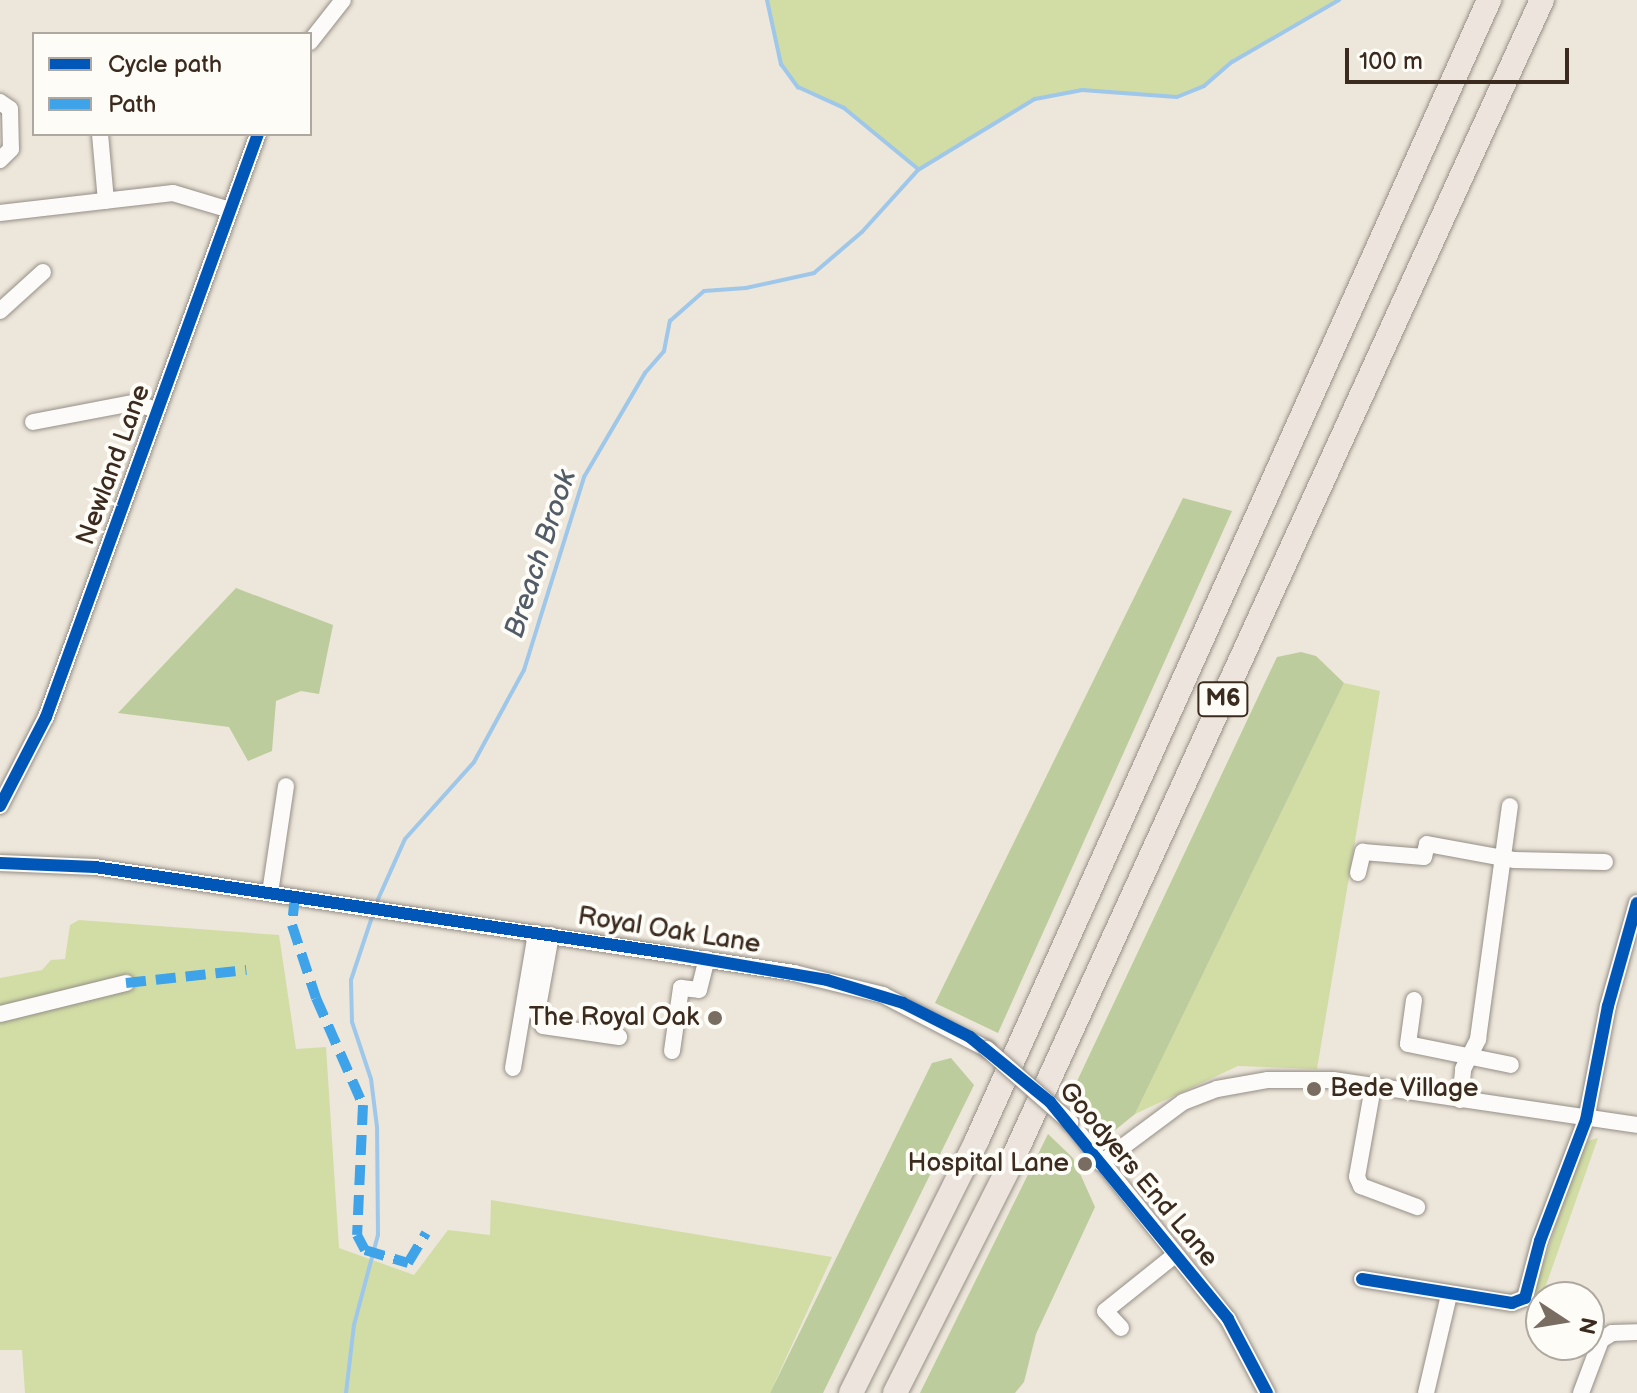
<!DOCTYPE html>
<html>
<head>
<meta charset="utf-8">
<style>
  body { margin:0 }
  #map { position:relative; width:1637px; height:1393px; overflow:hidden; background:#ede6da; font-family:"Balsamiq Sans",sans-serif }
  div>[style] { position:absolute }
  .green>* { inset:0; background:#d2dda5 }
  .forest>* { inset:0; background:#bccc9c }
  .stream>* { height:4px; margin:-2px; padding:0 2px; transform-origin:2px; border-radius:2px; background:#9fc7e9 }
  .roads { filter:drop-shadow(0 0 2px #958f87) drop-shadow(0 0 2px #958f87) }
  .minor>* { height:16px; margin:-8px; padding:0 8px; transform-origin:8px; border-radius:8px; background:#fcfbf9 }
  .highway>* { height:24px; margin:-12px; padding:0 12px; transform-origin:12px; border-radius:12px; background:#ede5dd }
  .bridges { filter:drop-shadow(0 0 2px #958f87) drop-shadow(0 0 2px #958f87) }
  .minor-bridge>* { height:16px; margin:-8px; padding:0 8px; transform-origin:8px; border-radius:8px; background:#fcfbf9 }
  .quiet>* { height:10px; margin-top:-5px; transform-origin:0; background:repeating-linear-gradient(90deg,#3fa3ea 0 20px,transparent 0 30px) }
  .cycleway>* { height:12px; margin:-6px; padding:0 6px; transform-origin:6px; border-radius:6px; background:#0057b8 }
  .dots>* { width:22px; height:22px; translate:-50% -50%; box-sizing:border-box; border:4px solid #fdfcf7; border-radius:50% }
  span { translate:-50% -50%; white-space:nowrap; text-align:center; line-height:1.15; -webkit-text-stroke:8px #fdfcf7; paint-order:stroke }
  .shield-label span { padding:2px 6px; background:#fdfcf7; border:2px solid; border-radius:6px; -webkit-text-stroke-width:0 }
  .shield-label { font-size:24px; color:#3b2a1e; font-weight:700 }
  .street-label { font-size:26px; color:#3b2a1e }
  .poi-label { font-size:26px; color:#3b2a1e }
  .right { translate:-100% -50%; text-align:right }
  .left { translate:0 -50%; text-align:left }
  .water-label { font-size:28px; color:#525c68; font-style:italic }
  .legend { position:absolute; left:32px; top:32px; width:280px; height:104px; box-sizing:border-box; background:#fdfcf7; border:2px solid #afa8a0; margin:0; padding:10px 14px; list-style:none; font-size:24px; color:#3b2a1e }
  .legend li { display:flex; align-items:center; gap:16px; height:40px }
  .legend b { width:40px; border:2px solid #afa8a0 }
  .north { position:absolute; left:1525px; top:1281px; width:80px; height:80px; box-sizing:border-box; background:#fdfcf7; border:2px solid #afa8a0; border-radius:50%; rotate:102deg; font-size:22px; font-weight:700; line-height:32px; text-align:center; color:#3b2a1e }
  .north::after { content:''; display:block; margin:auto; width:28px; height:36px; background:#796c60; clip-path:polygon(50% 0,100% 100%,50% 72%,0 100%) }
  .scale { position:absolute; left:1345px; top:48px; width:224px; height:36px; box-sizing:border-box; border:4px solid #3b2a1e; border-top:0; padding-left:10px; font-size:24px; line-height:28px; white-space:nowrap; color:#3b2a1e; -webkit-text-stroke:6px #fdfcf7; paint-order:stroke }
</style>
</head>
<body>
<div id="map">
  <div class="green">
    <div style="clip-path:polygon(767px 0,1339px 0,1232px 62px,1204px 86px,1177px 97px,1082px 90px,1035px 99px,918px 170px,844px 108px,798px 87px,781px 64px)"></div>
    <div style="clip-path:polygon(1344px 683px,1380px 691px,1317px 1069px,1238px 1066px,1135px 1114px)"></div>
    <div style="clip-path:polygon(79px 920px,279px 935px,296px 1049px,326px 1047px,339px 1248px,414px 1275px,448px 1230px,490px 1235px,491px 1200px,832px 1257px,770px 1393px,25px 1393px,22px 1350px,0 1350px,0 978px,42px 970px,51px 960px,65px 959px,70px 925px)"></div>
    <div style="clip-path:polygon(1598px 1138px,1534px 1319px,1525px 1318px,1584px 1142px)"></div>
  </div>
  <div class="forest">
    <div style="clip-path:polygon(1183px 498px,1232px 511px,998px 1033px,935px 1003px)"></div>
    <div style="clip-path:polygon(236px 588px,333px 625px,319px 694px,301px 691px,276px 701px,272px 751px,248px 761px,229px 727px,118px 713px)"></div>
    <div style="clip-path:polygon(1301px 652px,1316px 656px,1344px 683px,1135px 1114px,1114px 1131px,1099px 1130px,1071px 1094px,1277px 657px)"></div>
    <div style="clip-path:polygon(951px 1058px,974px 1085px,823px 1393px,770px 1393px,932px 1063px)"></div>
    <div style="clip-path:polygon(1048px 1134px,1073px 1158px,1095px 1207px,1036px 1334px,1024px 1382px,1015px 1393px,920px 1393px)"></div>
  </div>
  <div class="stream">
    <div style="left:767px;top:0;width:66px;rotate:77.7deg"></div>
    <div style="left:781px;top:64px;width:29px;rotate:54deg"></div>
    <div style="left:798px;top:87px;width:51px;rotate:24.5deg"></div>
    <div style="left:844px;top:108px;width:96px;rotate:39.5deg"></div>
    <div style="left:375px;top:906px;width:73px;rotate:-65.9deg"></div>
    <div style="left:405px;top:839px;width:103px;rotate:-48.1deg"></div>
    <div style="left:474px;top:762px;width:105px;rotate:-61.5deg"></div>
    <div style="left:524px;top:670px;width:202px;rotate:-72.7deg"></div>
    <div style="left:584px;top:477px;width:121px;rotate:-59.6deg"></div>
    <div style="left:645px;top:373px;width:29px;rotate:-49deg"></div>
    <div style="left:664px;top:351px;width:31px;rotate:-79deg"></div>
    <div style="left:670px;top:321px;width:45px;rotate:-41.4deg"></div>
    <div style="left:704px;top:291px;width:42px;rotate:-4.1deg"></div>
    <div style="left:746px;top:288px;width:70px;rotate:-12.4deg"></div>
    <div style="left:814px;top:273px;width:63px;rotate:-40.5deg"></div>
    <div style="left:862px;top:232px;width:84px;rotate:-47.9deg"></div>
    <div style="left:918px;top:170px;width:137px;rotate:-31.3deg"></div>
    <div style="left:1035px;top:99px;width:48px;rotate:-10.8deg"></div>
    <div style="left:1082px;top:90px;width:95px;rotate:4.2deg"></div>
    <div style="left:1177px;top:97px;width:29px;rotate:-22deg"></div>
    <div style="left:1204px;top:86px;width:37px;rotate:-41deg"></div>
    <div style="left:1232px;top:62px;width:124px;rotate:-30.1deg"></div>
    <div style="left:346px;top:1393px;width:68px;rotate:-83.3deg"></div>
    <div style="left:354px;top:1325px;width:93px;rotate:-75.1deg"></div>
    <div style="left:378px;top:1235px;width:108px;rotate:-90.5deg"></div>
    <div style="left:377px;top:1127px;width:48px;rotate:-97.1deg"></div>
    <div style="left:371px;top:1079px;width:60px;rotate:-108.4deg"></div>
    <div style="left:352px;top:1022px;width:42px;rotate:-91.4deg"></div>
    <div style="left:351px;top:980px;width:70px;rotate:-71.6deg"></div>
  </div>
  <div class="roads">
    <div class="minor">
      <div style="left:310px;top:42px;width:53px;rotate:-51.8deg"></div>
      <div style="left:0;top:102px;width:12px;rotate:35deg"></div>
      <div style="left:10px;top:109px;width:40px;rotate:88.6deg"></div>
      <div style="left:11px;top:149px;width:16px;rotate:135deg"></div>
      <div style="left:100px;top:134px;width:67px;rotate:84.9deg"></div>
      <div style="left:0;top:213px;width:174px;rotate:-6.6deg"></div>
      <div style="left:173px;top:193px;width:59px;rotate:16.6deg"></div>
      <div style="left:0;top:311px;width:58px;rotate:-42.2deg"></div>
      <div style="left:33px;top:422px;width:102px;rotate:-10.8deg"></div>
      <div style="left:133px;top:403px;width:25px;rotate:16deg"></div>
      <div style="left:0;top:806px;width:100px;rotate:-62.7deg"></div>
      <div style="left:46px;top:717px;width:620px;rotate:-70.02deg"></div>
      <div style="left:0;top:863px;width:95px;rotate:2.4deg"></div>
      <div style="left:95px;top:867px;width:707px;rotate:8.62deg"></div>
      <div style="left:794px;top:973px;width:92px;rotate:13.9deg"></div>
      <div style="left:883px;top:995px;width:117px;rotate:27.4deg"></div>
      <div style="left:1358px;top:873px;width:22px;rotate:-77deg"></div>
      <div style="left:1363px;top:852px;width:61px;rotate:4.7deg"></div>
      <div style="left:1424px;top:857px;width:13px;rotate:-77deg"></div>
      <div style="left:1427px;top:844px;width:88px;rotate:10.4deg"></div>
      <div style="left:1514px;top:860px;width:91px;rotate:1.3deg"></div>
      <div style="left:270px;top:893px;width:108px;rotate:-81.5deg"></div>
      <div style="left:551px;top:935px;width:79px;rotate:100.2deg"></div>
      <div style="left:537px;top:1013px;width:14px;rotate:65deg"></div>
      <div style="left:543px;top:1026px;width:77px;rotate:8.2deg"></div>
      <div style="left:1414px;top:1000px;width:44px;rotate:97.8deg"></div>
      <div style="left:1408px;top:1044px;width:105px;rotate:11.5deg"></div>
      <div style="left:0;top:1014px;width:130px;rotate:-13.8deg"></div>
      <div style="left:672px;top:1051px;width:64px;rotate:-81.9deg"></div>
      <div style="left:681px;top:988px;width:18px;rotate:6deg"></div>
      <div style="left:699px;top:990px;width:32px;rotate:-76deg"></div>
      <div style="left:513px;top:1068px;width:137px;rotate:-80.3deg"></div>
      <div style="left:1373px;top:1087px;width:91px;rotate:100.1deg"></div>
      <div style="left:1357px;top:1177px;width:10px;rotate:66deg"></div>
      <div style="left:1361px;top:1186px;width:60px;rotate:20.6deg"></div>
      <div style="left:1460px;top:1100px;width:31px;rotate:-84deg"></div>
      <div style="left:1463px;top:1069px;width:34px;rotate:-63deg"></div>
      <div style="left:1478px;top:1039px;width:235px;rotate:-82.2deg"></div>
      <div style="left:1070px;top:1122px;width:253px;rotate:51.3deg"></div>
      <div style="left:1228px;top:1319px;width:84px;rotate:62.2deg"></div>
      <div style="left:1101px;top:1163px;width:102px;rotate:-36.6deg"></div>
      <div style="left:1183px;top:1102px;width:36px;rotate:-21deg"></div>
      <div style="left:1217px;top:1089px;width:52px;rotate:-10deg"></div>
      <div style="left:1268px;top:1080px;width:65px"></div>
      <div style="left:1333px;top:1080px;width:307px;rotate:8.4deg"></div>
      <div style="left:1362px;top:1279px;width:152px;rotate:9.1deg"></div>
      <div style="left:1512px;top:1303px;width:14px;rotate:-21deg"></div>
      <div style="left:1525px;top:1298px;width:59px;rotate:-75.3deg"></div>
      <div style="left:1540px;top:1241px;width:129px;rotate:-69.2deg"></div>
      <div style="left:1586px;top:1120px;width:116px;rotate:-79.1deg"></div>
      <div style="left:1608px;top:1006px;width:107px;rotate:-74.3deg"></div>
      <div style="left:1121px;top:1328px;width:23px;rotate:-133deg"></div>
      <div style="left:1105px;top:1311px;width:90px;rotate:-38.7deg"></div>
      <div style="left:1426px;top:1393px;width:101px;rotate:-76.8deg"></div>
      <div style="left:1581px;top:1393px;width:57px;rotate:-69.3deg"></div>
      <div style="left:1601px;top:1340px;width:13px;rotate:-32deg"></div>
      <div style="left:1612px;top:1333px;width:25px;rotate:-2deg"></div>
    </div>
    <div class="highway">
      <div style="left:851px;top:1393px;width:283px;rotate:-63.5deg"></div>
      <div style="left:977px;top:1140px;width:1250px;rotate:-65.81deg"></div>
      <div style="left:895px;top:1393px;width:255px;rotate:-63.2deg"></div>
      <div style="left:1010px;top:1165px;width:1281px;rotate:-65.46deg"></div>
    </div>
  </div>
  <div class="bridges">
    <div class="minor-bridge">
      <div style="left:987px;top:1049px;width:111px;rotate:41.3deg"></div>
    </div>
  </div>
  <div class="quiet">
    <div style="left:295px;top:896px;width:29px;rotate:96deg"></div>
    <div style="left:292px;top:925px;width:77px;rotate:71.8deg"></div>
    <div style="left:316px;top:998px;width:117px;rotate:66.3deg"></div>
    <div style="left:363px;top:1105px;width:130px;rotate:92.6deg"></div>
    <div style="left:357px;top:1235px;width:17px;rotate:62deg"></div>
    <div style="left:365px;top:1250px;width:45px;rotate:16.8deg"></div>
    <div style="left:408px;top:1263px;width:35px;rotate:-59deg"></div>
    <div style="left:126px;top:983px;width:121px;rotate:-6.2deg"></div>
  </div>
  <div class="cycleway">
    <div style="left:0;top:806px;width:100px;rotate:-62.7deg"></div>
    <div style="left:46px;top:717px;width:620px;rotate:-70.02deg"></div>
    <div style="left:0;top:863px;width:95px;rotate:2.4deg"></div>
    <div style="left:95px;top:867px;width:579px;rotate:8.54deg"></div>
    <div style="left:668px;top:953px;width:161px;rotate:9.6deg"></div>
    <div style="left:827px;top:980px;width:79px;rotate:16.8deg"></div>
    <div style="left:903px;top:1003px;width:75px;rotate:26.9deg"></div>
    <div style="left:970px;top:1037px;width:103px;rotate:39.1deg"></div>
    <div style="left:1050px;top:1102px;width:281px;rotate:50.6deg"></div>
    <div style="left:1228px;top:1319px;width:84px;rotate:62.2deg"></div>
    <div style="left:1362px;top:1279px;width:152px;rotate:9.1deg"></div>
    <div style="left:1512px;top:1303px;width:14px;rotate:-21deg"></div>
    <div style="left:1525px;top:1298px;width:59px;rotate:-75.3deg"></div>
    <div style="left:1540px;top:1241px;width:129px;rotate:-69.2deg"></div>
    <div style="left:1586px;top:1120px;width:116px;rotate:-79.1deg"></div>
    <div style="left:1608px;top:1006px;width:107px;rotate:-74.3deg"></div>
  </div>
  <div class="dots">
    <div style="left:715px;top:1018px;background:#796c60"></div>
    <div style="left:1314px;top:1089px;background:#796c60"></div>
    <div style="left:1085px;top:1164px;background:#796c60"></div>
  </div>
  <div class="shield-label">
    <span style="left:1223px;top:699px">M6</span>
  </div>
  <div class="street-label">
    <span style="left:114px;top:465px;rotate:-70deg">Newland Lane</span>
    <span style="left:669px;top:931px;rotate:9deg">Royal Oak Lane</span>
    <span style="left:1138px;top:1175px;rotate:50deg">Goodyers End Lane</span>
  </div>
  <div class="poi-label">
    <span class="right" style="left:699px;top:1018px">The Royal Oak</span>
    <span class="left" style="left:1330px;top:1089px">Bede Village</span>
    <span class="right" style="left:1069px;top:1164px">Hospital Lane</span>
  </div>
  <div class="water-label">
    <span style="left:541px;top:554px;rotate:-72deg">Breach Brook</span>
  </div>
  <ul class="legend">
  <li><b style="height:10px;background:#0057b8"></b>Cycle path</li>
  <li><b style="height:10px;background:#3fa3ea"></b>Path</li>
  </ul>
  <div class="north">N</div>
  <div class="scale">100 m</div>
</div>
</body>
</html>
